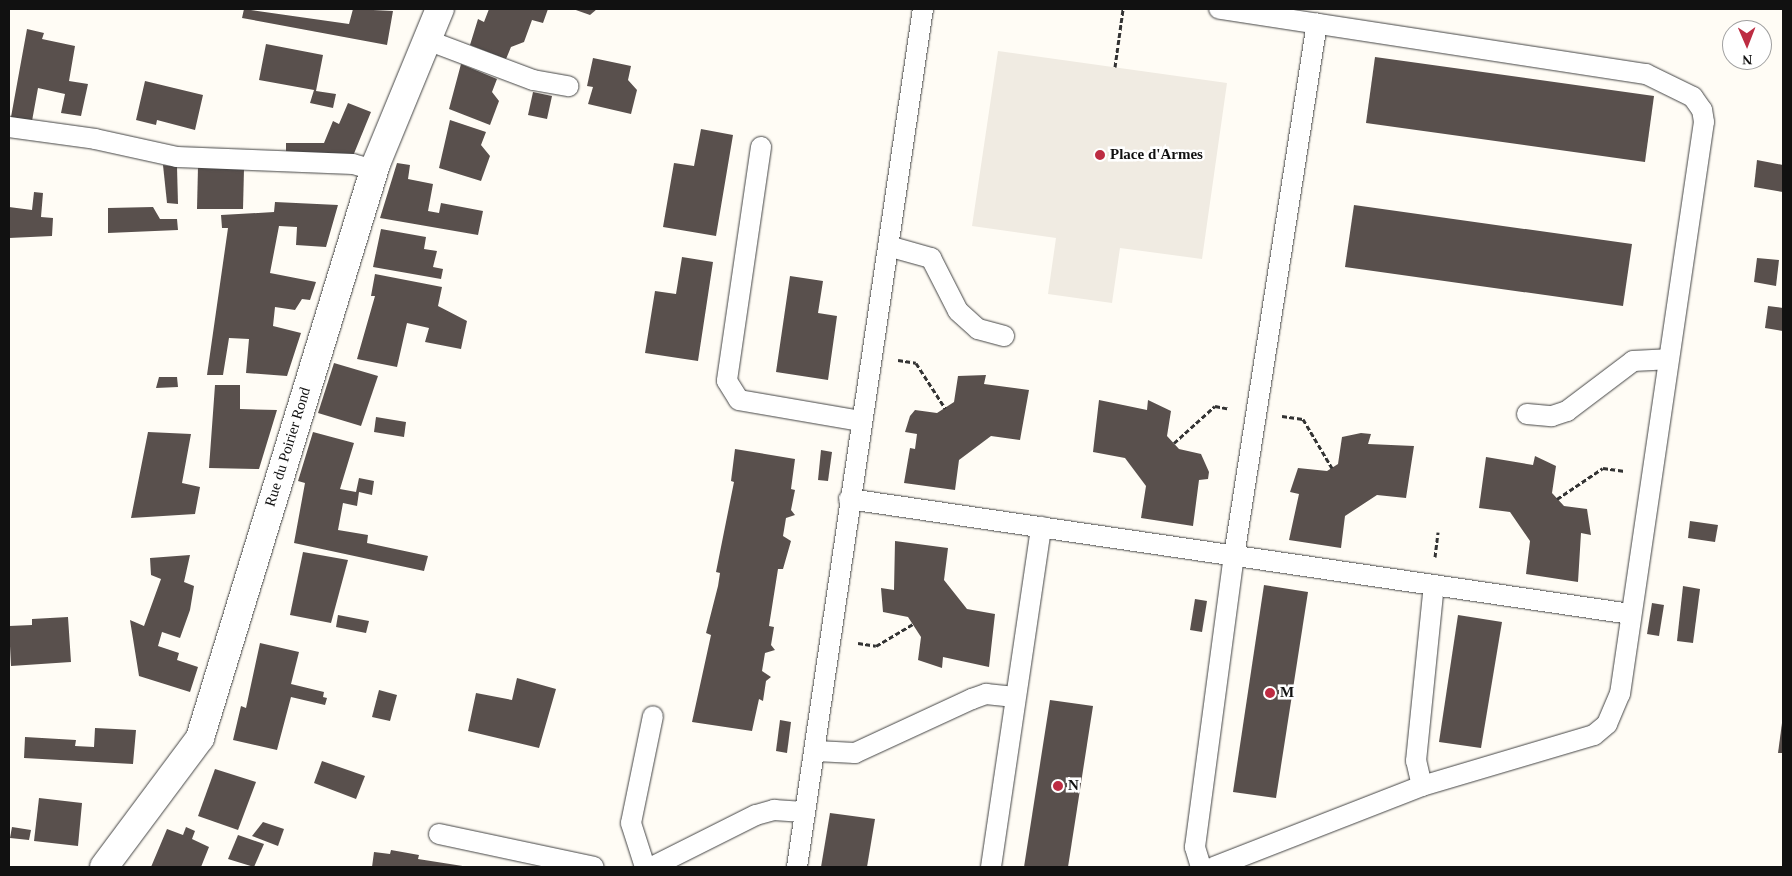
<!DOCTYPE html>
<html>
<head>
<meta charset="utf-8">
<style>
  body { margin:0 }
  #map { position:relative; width:1792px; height:876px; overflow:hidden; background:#fffcf5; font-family:"Times New Roman",serif }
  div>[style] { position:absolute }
  .plaza>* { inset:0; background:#f0ebe2 }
  .building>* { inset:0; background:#59504d }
  .path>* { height:3px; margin-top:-1.5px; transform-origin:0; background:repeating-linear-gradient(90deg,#333 0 5px,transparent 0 7.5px) }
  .roads { filter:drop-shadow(0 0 1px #444) drop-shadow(0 0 1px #444) }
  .service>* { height:20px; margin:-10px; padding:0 10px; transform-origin:10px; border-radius:10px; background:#fff }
  .minor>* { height:28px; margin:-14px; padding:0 14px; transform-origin:14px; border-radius:14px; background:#fff }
  .dots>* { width:14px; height:14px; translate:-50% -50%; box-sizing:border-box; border:2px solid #fff; border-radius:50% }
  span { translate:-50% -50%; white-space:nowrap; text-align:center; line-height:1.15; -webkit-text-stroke:5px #fff; paint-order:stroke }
  .poi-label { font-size:15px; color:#111; font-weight:700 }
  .left { translate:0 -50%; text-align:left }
  .street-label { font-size:15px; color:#111 }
  .frame { position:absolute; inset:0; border:10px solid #111; pointer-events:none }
  .north { position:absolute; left:1722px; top:20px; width:50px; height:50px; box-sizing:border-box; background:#fff; border:1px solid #a0a0a0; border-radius:50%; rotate:179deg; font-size:14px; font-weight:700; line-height:20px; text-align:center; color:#111 }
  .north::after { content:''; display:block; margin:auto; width:18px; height:22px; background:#bd2c42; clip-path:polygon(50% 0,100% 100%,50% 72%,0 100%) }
</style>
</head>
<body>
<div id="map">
  <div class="plaza">
    <div style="clip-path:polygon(998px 51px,1227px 83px,1202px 259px,1120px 248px,1112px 303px,1048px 294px,1056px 238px,972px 226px)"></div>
  </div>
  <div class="building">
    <div style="clip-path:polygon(244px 9px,349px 24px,353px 9px,393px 11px,387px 45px,242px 18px)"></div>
    <div style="clip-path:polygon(489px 9px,507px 10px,548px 9px,543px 23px,532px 20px,524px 42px,511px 47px,506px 59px,470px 45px,478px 19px,484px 22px)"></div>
    <div style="clip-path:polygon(573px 9px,597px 9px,590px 15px)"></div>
    <div style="clip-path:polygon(27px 29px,44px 33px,42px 39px,75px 46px,69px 81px,88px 84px,81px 116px,61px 113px,65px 94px,38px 88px,32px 121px,11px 117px)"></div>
    <div style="clip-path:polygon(266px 44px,323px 55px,316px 91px,336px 94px,333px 108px,310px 103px,314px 90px,259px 80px)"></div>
    <div style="clip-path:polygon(1375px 57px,1654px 96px,1645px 162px,1366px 123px)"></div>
    <div style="clip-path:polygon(593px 58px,631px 66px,628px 80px,637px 90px,631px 114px,588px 104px,593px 87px,587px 86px)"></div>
    <div style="clip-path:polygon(461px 64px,497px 79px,492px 92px,499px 101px,490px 125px,449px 109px)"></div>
    <div style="clip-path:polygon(145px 81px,203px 95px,195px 130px,157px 120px,156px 125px,136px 120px)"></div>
    <div style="clip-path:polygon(533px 92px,552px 96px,547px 119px,528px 115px)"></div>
    <div style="clip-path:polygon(348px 103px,371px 112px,353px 156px,286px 154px,286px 143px,324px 143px,333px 121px,339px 124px)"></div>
    <div style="clip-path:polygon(450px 120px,486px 132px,481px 145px,490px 156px,481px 181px,439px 168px)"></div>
    <div style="clip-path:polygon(701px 129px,733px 135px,716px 236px,663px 227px,674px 163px,694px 166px)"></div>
    <div style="clip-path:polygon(1757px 160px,1783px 165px,1783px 192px,1754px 187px)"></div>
    <div style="clip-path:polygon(397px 163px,410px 165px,408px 179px,433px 184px,428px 211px,439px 213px,441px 203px,483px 211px,478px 235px,380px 218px)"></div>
    <div style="clip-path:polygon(163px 165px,177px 167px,178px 204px,167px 203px)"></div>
    <div style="clip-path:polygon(198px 167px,244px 169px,243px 209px,197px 209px)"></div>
    <div style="clip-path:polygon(34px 192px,43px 193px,41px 217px,53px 218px,52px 236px,9px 238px,9px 207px,32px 210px)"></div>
    <div style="clip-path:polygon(275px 202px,338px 205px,326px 247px,296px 245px,297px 227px,279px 226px,270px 273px,316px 282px,310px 300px,302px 299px,295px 310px,275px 307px,273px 326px,301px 333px,287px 376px,246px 373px,249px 339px,229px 338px,223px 375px,207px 375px,228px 228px,222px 228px,221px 215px,274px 212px)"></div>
    <div style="clip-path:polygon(1354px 205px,1632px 244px,1623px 306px,1345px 267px)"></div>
    <div style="clip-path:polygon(153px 207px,160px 219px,177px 219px,178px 230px,108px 233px,108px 208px)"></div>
    <div style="clip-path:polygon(381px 229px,426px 237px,424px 249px,437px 251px,433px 267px,443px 269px,441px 279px,373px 267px)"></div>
    <div style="clip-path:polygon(682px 257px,713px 262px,698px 361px,645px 353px,655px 291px,676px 294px)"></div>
    <div style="clip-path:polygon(1757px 258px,1779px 260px,1776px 286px,1754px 282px)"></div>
    <div style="clip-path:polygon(375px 274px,442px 287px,438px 306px,467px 321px,461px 349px,425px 342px,429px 328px,407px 323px,397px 367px,357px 359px,375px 296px,371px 296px)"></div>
    <div style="clip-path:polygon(790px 276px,823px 281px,818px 313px,837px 316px,828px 380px,776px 372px)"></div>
    <div style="clip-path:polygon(1768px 306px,1783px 308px,1783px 331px,1765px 328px)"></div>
    <div style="clip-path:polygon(334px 363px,378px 376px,361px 426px,318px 413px)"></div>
    <div style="clip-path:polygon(986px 375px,984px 384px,1029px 390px,1020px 440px,991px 436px,959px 460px,955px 490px,904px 483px,910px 448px,915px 449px,917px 434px,905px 432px,910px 416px,915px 410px,937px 413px,954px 402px,958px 376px)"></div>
    <div style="clip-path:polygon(159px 377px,177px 377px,178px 387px,156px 388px)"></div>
    <div style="clip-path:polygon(215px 385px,240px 385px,240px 409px,277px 410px,259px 469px,209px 468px)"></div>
    <div style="clip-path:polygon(1099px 400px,1147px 410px,1148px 400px,1171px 411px,1167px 436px,1179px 449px,1201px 454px,1209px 472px,1208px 479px,1199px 480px,1193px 526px,1141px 518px,1146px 486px,1125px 458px,1093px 452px)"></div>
    <div style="clip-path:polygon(376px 417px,406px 422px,404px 437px,374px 432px)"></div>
    <div style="clip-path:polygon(148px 432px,191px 434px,182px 483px,200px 487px,195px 514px,131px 518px)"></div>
    <div style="clip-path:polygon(313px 432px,354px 443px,340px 489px,356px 492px,359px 478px,374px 481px,372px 495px,359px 492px,357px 506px,343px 503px,338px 530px,368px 535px,367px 543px,428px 556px,424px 571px,294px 543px,305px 483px,298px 481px)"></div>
    <div style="clip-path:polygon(1361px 433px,1371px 434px,1368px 444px,1414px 446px,1406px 498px,1377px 495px,1345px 516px,1341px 548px,1289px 540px,1299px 494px,1290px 492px,1298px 468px,1327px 471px,1338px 464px,1342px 437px)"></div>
    <div style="clip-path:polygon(735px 449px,795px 459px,791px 489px,795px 490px,791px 510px,795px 515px,786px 518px,783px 536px,791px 541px,783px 569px,778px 569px,769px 626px,774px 627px,771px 645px,775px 650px,765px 653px,762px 671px,771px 677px,766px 681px,763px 701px,759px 699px,752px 731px,692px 722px,711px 635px,706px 633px,718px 586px,720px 573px,716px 572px,734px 482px,731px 481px)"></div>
    <div style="clip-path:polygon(821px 450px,832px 452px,828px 481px,818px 480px)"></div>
    <div style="clip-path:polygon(1535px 456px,1556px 466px,1552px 493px,1564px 506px,1587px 509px,1591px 535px,1581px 533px,1578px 582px,1526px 574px,1530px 541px,1510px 512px,1479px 508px,1486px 457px,1533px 465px)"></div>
    <div style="clip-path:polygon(1690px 521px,1718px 525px,1715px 542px,1688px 538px)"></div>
    <div style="clip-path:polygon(895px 541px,948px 548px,944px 580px,967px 609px,995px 614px,989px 667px,943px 657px,942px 668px,918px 660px,921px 637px,908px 617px,883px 612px,881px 588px,894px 590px)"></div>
    <div style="clip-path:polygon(303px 552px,348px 560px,331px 623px,290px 615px)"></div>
    <div style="clip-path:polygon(190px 555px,184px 582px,194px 586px,190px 610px,180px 638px,162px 632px,158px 646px,179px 653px,177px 660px,198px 667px,190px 692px,139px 676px,130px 620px,144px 626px,161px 579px,151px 575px,150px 558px)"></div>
    <div style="clip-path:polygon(1264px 585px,1308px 592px,1276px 798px,1233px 792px)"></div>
    <div style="clip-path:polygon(1683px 586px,1700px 589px,1693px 643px,1677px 641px)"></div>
    <div style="clip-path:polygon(1195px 599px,1207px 601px,1202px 632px,1190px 630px)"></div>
    <div style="clip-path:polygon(1652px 603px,1664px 605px,1659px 636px,1647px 634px)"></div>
    <div style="clip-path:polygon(338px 615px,369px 621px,366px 633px,336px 627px)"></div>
    <div style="clip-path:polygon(1458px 615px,1502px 622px,1481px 748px,1439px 742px)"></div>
    <div style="clip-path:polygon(68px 617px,71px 662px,11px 666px,9px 626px,32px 625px,32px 619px)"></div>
    <div style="clip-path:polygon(260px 643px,299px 652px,291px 684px,324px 692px,323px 697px,327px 698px,325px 705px,291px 697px,277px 750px,233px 740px,241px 706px,246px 708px)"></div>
    <div style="clip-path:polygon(517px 678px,556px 689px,539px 748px,468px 731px,476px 693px,512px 700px)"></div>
    <div style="clip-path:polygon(379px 690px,397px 695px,390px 721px,372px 717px)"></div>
    <div style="clip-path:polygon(1050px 700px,1093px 706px,1068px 867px,1024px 867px)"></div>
    <div style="clip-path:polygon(780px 720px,791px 722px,787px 753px,776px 751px)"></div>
    <div style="clip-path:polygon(1782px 723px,1783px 723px,1783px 753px,1778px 753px)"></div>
    <div style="clip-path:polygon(95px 728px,136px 730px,133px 764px,24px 758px,25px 737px,76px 740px,75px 746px,94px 747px)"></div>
    <div style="clip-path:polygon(322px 761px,365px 776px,356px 799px,314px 783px)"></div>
    <div style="clip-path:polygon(215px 769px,256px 782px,238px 830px,198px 816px)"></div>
    <div style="clip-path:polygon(39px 798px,82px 803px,78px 846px,34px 841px)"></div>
    <div style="clip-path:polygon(830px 813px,875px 819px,867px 867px,821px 867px)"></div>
    <div style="clip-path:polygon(263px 822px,284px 829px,278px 846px,252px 836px)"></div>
    <div style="clip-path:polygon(12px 827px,31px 830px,29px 840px,10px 838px)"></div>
    <div style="clip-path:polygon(186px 827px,195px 831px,192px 839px,209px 847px,201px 867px,151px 867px,167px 829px,183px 835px)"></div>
    <div style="clip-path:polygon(238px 835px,264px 844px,254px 867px,228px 859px)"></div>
    <div style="clip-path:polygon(391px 850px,419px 855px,418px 859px,469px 867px,372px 867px,374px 852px,390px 854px)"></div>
  </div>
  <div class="path">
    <div style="left:1115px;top:67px;width:59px;rotate:-82.1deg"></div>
    <div style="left:898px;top:360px;width:18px;rotate:9deg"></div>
    <div style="left:916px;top:363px;width:54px;rotate:57.2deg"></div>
    <div style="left:1282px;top:416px;width:21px;rotate:8deg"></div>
    <div style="left:1303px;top:419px;width:57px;rotate:59.4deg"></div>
    <div style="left:1174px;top:443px;width:55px;rotate:-42.1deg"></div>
    <div style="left:1215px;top:406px;width:15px;rotate:11deg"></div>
    <div style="left:1557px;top:499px;width:55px;rotate:-34deg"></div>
    <div style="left:1603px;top:468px;width:22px;rotate:8deg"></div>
    <div style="left:1435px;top:557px;width:25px;rotate:-83deg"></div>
    <div style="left:858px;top:643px;width:18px;rotate:9deg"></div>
    <div style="left:876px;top:646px;width:43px;rotate:-30.7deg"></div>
  </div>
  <div class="roads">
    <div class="service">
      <div style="left:427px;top:40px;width:113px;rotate:20.7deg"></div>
      <div style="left:533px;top:80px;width:36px;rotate:10deg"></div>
      <div style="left:9px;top:127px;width:87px;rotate:7.9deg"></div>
      <div style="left:95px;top:139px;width:84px;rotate:12.4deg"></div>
      <div style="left:177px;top:157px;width:176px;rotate:2.3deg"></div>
      <div style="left:353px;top:164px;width:22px;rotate:16deg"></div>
      <div style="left:761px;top:147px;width:236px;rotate:98.3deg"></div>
      <div style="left:727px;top:381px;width:22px;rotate:58deg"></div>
      <div style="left:739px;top:400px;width:123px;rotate:9.8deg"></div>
      <div style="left:888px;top:246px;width:45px;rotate:15.6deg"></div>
      <div style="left:931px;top:258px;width:59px;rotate:63deg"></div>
      <div style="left:958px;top:311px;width:27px;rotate:42deg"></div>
      <div style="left:978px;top:329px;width:27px;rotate:15deg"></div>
      <div style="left:1527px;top:414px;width:25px;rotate:5deg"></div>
      <div style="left:1552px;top:416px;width:16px;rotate:-18deg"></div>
      <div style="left:1567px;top:411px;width:83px;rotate:-37.1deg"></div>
      <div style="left:1633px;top:361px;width:34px;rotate:-3deg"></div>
      <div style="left:849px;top:499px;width:790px;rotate:8.37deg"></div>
      <div style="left:816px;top:751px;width:39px;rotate:3deg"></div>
      <div style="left:855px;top:753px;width:129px;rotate:-24.8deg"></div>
      <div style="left:972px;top:699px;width:15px;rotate:-20deg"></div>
      <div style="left:986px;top:694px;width:29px;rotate:6deg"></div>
      <div style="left:1422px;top:786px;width:26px;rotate:-103deg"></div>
      <div style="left:1416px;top:761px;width:177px;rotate:-84.2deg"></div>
      <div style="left:439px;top:834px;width:158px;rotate:12deg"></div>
      <div style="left:645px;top:867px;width:46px;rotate:-107.7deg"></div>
      <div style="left:631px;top:823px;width:109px;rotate:-78.4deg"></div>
      <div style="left:652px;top:867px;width:116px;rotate:-26.6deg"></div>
      <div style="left:756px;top:815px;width:19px;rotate:-16deg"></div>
      <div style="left:774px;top:810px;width:30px;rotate:4deg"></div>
      <div style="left:797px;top:867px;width:867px;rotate:-81.65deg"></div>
      <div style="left:991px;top:867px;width:344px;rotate:-81.6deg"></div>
      <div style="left:1201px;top:867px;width:21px;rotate:-107deg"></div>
      <div style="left:1195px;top:847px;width:294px;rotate:-82.4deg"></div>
      <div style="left:1234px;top:556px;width:539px;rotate:-81.15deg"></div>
      <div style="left:1214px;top:867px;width:223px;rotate:-21.3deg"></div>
      <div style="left:1422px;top:786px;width:179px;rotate:-16.5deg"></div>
      <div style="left:1594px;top:735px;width:17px;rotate:-40deg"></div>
      <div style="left:1607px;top:724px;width:33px;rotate:-67deg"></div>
      <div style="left:1620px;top:694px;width:578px;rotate:-81.65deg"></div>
      <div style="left:1704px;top:122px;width:12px;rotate:-99deg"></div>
      <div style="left:1702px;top:110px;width:16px;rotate:-125deg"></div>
      <div style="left:1693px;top:97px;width:52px;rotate:-153.9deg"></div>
      <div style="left:1646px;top:74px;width:432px;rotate:-171.3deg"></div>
    </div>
    <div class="minor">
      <div style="left:104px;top:867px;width:161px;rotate:-53.3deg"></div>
      <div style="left:200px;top:738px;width:600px;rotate:-72.95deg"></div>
      <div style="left:376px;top:164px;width:168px;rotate:-67.6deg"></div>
    </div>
  </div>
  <div class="dots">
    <div style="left:1100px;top:155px;background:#bd2c42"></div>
    <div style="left:1270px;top:693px;background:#bd2c42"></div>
    <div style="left:1058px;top:786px;background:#bd2c42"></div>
  </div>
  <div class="poi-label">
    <span class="left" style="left:1110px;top:155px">Place d'Armes</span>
    <span class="left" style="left:1280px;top:693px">M</span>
    <span class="left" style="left:1068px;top:786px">N</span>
  </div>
  <div class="street-label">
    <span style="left:288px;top:447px;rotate:-73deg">Rue du Poirier Rond</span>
  </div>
  <div class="frame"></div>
  <div class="north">N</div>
</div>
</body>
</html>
